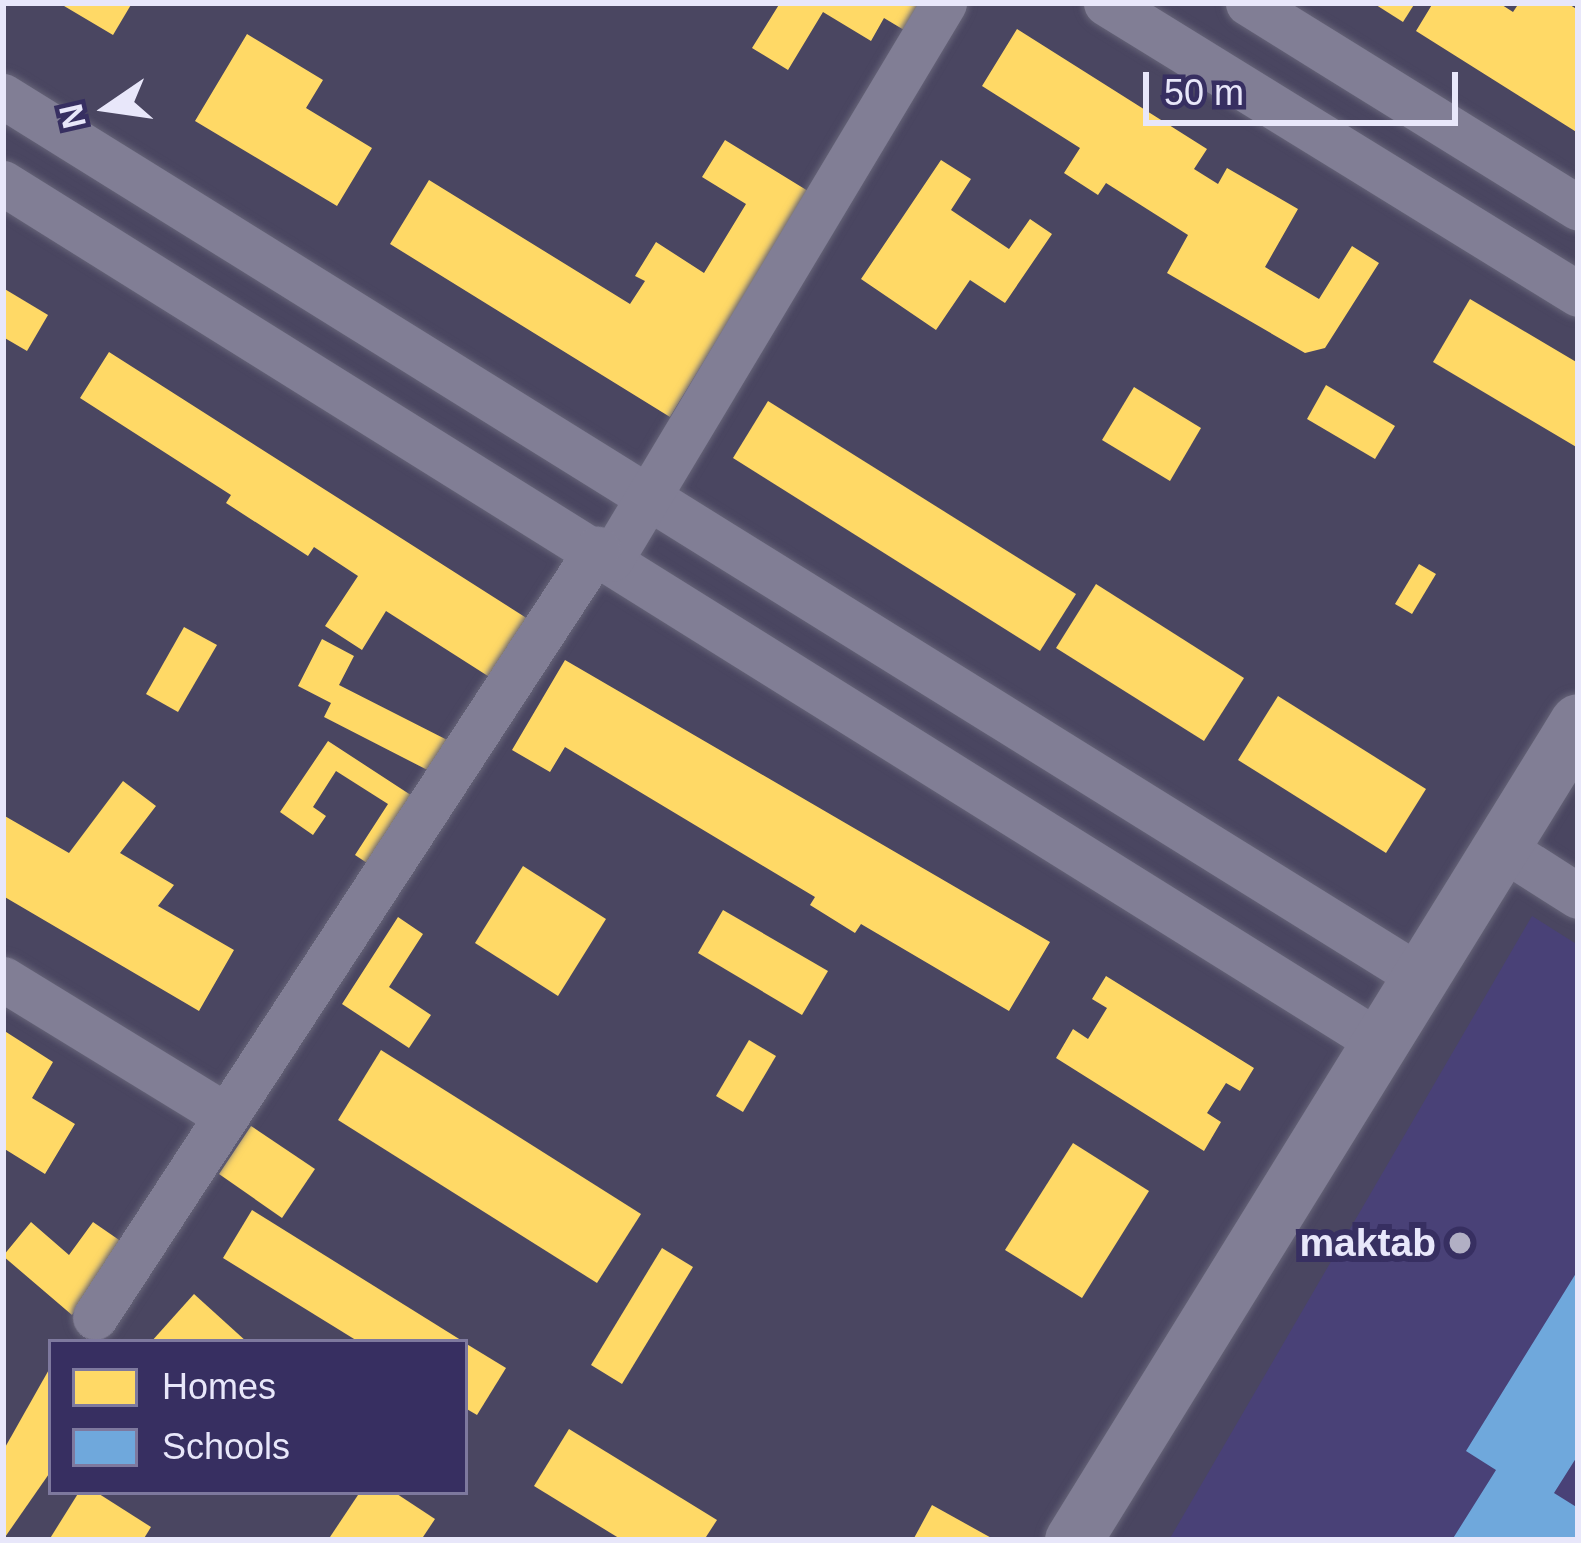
<!DOCTYPE html>
<html>
<head>
<meta charset="utf-8">
<style>
  body { margin:0 }
  #map { position:relative; width:1581px; height:1543px; overflow:hidden; background:#4a4661; font-family:Arial,sans-serif }
  div>[style] { position:absolute }
  .built>* { inset:0; background:#494177 }
  .homes>* { inset:0; background:#ffd966 }
  .schools>* { inset:0; background:#6fa8dc }
  .roads { filter:drop-shadow(0 0 3px #666478) drop-shadow(0 0 3px #666478) }
  .minor>* { height:45px; margin:-22.5px; padding:0 22.5px; transform-origin:22.5px; border-radius:22.5px; background:#817e95 }
  .tertiary>* { height:57px; margin:-28.5px; padding:0 28.5px; transform-origin:28.5px; border-radius:28.5px; background:#817e95 }
  .dots>* { width:33px; height:33px; translate:-50% -50%; box-sizing:border-box; border:6px solid #372f61; border-radius:50% }
  span { translate:-50% -50%; white-space:nowrap; text-align:center; line-height:1.15; -webkit-text-stroke:12px #372f61; paint-order:stroke }
  .poi-label { font-size:39px; color:#e8e7fa; font-weight:700 }
  .right { translate:-100% -50%; text-align:right }
  .frame { position:absolute; inset:0; border:6px solid #e8e7fa; pointer-events:none }
  .legend { position:absolute; left:48px; top:1339px; width:420px; height:156px; box-sizing:border-box; background:#372f61; border:3px solid #7e799e; margin:0; padding:15px 21px; list-style:none; font-size:36px; color:#e8e7fa }
  .legend li { display:flex; align-items:center; gap:24px; height:60px }
  .legend b { width:60px; border:3px solid #7e799e }
  .north { position:absolute; left:48px; top:48px; width:120px; height:120px; -webkit-text-stroke:9px #372f61; paint-order:stroke; rotate:257deg; font-size:33px; font-weight:700; line-height:48px; text-align:center; color:#e8e7fa }
  .north::after { content:''; display:block; margin:auto; width:42px; height:54px; background:#e8e7fa; clip-path:polygon(50% 0,100% 100%,50% 72%,0 100%) }
  .scale { position:absolute; left:1143px; top:72px; width:315px; height:54px; box-sizing:border-box; border:6px solid #e8e7fa; border-top:0; padding-left:15px; font-size:36px; line-height:42px; white-space:nowrap; color:#e8e7fa; -webkit-text-stroke:9px #372f61; paint-order:stroke }
</style>
</head>
<body>
<div id="map">
  <div class="built">
    <div style="clip-path:polygon(1532px 916px,1578px 945px,1578px 1540px,1169px 1540px)"></div>
  </div>
  <div class="homes">
    <div style="clip-path:polygon(59px 3px,132px 3px,113px 35px)"></div>
    <div style="clip-path:polygon(780px 3px,927px 3px,909px 33px,884px 18px,871px 41px,823px 12px,788px 70px,752px 48px)"></div>
    <div style="clip-path:polygon(1373px 3px,1415px 3px,1403px 22px)"></div>
    <div style="clip-path:polygon(1433px 3px,1499px 3px,1513px 12px,1519px 3px,1567px 3px,1578px 10px,1578px 133px,1416px 31px)"></div>
    <div style="clip-path:polygon(1017px 29px,1207px 149px,1194px 169px,1218px 184px,1227px 168px,1298px 209px,1265px 267px,1319px 299px,1352px 246px,1379px 263px,1325px 348px,1305px 353px,1167px 273px,1188px 235px,1106px 183px,1098px 195px,1064px 173px,1080px 148px,982px 86px)"></div>
    <div style="clip-path:polygon(247px 34px,323px 80px,306px 108px,372px 148px,337px 206px,195px 121px)"></div>
    <div style="clip-path:polygon(725px 140px,808px 191px,670px 417px,390px 244px,429px 180px,630px 304px,645px 281px,635px 276px,656px 242px,704px 273px,746px 204px,702px 177px)"></div>
    <div style="clip-path:polygon(941px 160px,971px 179px,951px 210px,1009px 249px,1030px 219px,1052px 234px,1005px 303px,970px 280px,936px 330px,861px 279px)"></div>
    <div style="clip-path:polygon(3px 288px,48px 315px,27px 351px,3px 337px)"></div>
    <div style="clip-path:polygon(1470px 299px,1578px 363px,1578px 448px,1433px 362px)"></div>
    <div style="clip-path:polygon(109px 352px,539px 626px,502px 685px,386px 611px,362px 650px,325px 626px,358px 576px,314px 547px,308px 556px,226px 503px,231px 495px,80px 398px)"></div>
    <div style="clip-path:polygon(1326px 385px,1395px 426px,1375px 459px,1307px 419px)"></div>
    <div style="clip-path:polygon(1134px 387px,1201px 428px,1170px 481px,1102px 440px)"></div>
    <div style="clip-path:polygon(768px 401px,1076px 594px,1040px 651px,733px 458px)"></div>
    <div style="clip-path:polygon(1419px 564px,1436px 574px,1412px 614px,1395px 604px)"></div>
    <div style="clip-path:polygon(1096px 584px,1244px 678px,1204px 741px,1056px 648px)"></div>
    <div style="clip-path:polygon(184px 627px,217px 645px,178px 712px,146px 694px)"></div>
    <div style="clip-path:polygon(322px 639px,354px 656px,339px 685px,459px 746px,443px 778px,324px 717px,331px 703px,298px 686px)"></div>
    <div style="clip-path:polygon(565px 660px,1050px 942px,1009px 1011px,861px 924px,855px 933px,810px 905px,815px 897px,565px 747px,550px 772px,512px 750px)"></div>
    <div style="clip-path:polygon(1278px 696px,1426px 789px,1386px 853px,1238px 760px)"></div>
    <div style="clip-path:polygon(328px 741px,423px 803px,379px 871px,355px 855px,388px 804px,336px 771px,313px 807px,326px 816px,313px 835px,280px 812px)"></div>
    <div style="clip-path:polygon(123px 781px,156px 806px,120px 853px,174px 885px,158px 906px,234px 950px,199px 1011px,3px 896px,3px 815px,69px 853px)"></div>
    <div style="clip-path:polygon(523px 866px,606px 919px,558px 996px,475px 943px)"></div>
    <div style="clip-path:polygon(723px 910px,828px 971px,802px 1015px,698px 953px)"></div>
    <div style="clip-path:polygon(398px 917px,423px 934px,389px 987px,431px 1015px,409px 1048px,342px 1004px)"></div>
    <div style="clip-path:polygon(1106px 976px,1254px 1068px,1240px 1091px,1226px 1083px,1207px 1113px,1221px 1122px,1204px 1151px,1056px 1058px,1073px 1029px,1088px 1039px,1107px 1008px,1092px 999px)"></div>
    <div style="clip-path:polygon(3px 1030px,53px 1062px,32px 1098px,75px 1124px,45px 1174px,3px 1148px)"></div>
    <div style="clip-path:polygon(749px 1040px,776px 1056px,743px 1112px,716px 1096px)"></div>
    <div style="clip-path:polygon(381px 1050px,641px 1214px,597px 1283px,338px 1120px)"></div>
    <div style="clip-path:polygon(251px 1126px,315px 1169px,282px 1218px,219px 1174px)"></div>
    <div style="clip-path:polygon(1073px 1143px,1149px 1191px,1082px 1298px,1005px 1250px)"></div>
    <div style="clip-path:polygon(252px 1210px,464px 1342px,359px 1342px,223px 1258px)"></div>
    <div style="clip-path:polygon(31px 1222px,69px 1255px,93px 1222px,122px 1242px,72px 1315px,3px 1256px)"></div>
    <div style="clip-path:polygon(662px 1248px,693px 1267px,622px 1384px,591px 1365px)"></div>
    <div style="clip-path:polygon(194px 1294px,247px 1342px,151px 1342px)"></div>
    <div style="clip-path:polygon(465px 1343px,506px 1368px,477px 1415px,465px 1408px)"></div>
    <div style="clip-path:polygon(51px 1366px,51px 1471px,3px 1540px,3px 1451px)"></div>
    <div style="clip-path:polygon(569px 1429px,717px 1520px,704px 1540px,622px 1540px,534px 1486px)"></div>
    <div style="clip-path:polygon(79px 1492px,96px 1492px,151px 1527px,143px 1540px,49px 1540px)"></div>
    <div style="clip-path:polygon(360px 1492px,394px 1492px,435px 1519px,421px 1540px,328px 1540px)"></div>
    <div style="clip-path:polygon(932px 1505px,995px 1540px,913px 1540px)"></div>
  </div>
  <div class="schools">
    <div style="clip-path:polygon(1578px 1270px,1578px 1455px,1554px 1493px,1578px 1508px,1578px 1540px,1452px 1540px,1496px 1470px,1466px 1451px)"></div>
  </div>
  <div class="roads">
    <div class="minor">
      <div style="left:1106px;top:3px;width:554px;rotate:31.65deg"></div>
      <div style="left:1248px;top:3px;width:388px;rotate:31.8deg"></div>
      <div style="left:3px;top:96px;width:1669px;rotate:31.87deg"></div>
      <div style="left:3px;top:183px;width:1620px;rotate:31.98deg"></div>
      <div style="left:611px;top:559px;width:648px;rotate:-59.08deg"></div>
      <div style="left:1501px;top:847px;width:91px;rotate:32.5deg"></div>
      <div style="left:3px;top:979px;width:257px;rotate:31.5deg"></div>
      <div style="left:95px;top:1317px;width:918px;rotate:-56.83deg"></div>
    </div>
    <div class="tertiary">
      <div style="left:1073px;top:1540px;width:961px;rotate:-58.31deg"></div>
    </div>
  </div>
  <div class="dots">
    <div style="left:1460px;top:1243px;background:#b1afc4"></div>
  </div>
  <div class="poi-label">
    <span class="right" style="left:1436px;top:1243px">maktab</span>
  </div>
  <div class="frame"></div>
  <ul class="legend">
  <li><b style="height:33px;background:#ffd966"></b>Homes</li>
  <li><b style="height:33px;background:#6fa8dc"></b>Schools</li>
  </ul>
  <div class="north">N</div>
  <div class="scale">50 m</div>
</div>
</body>
</html>
